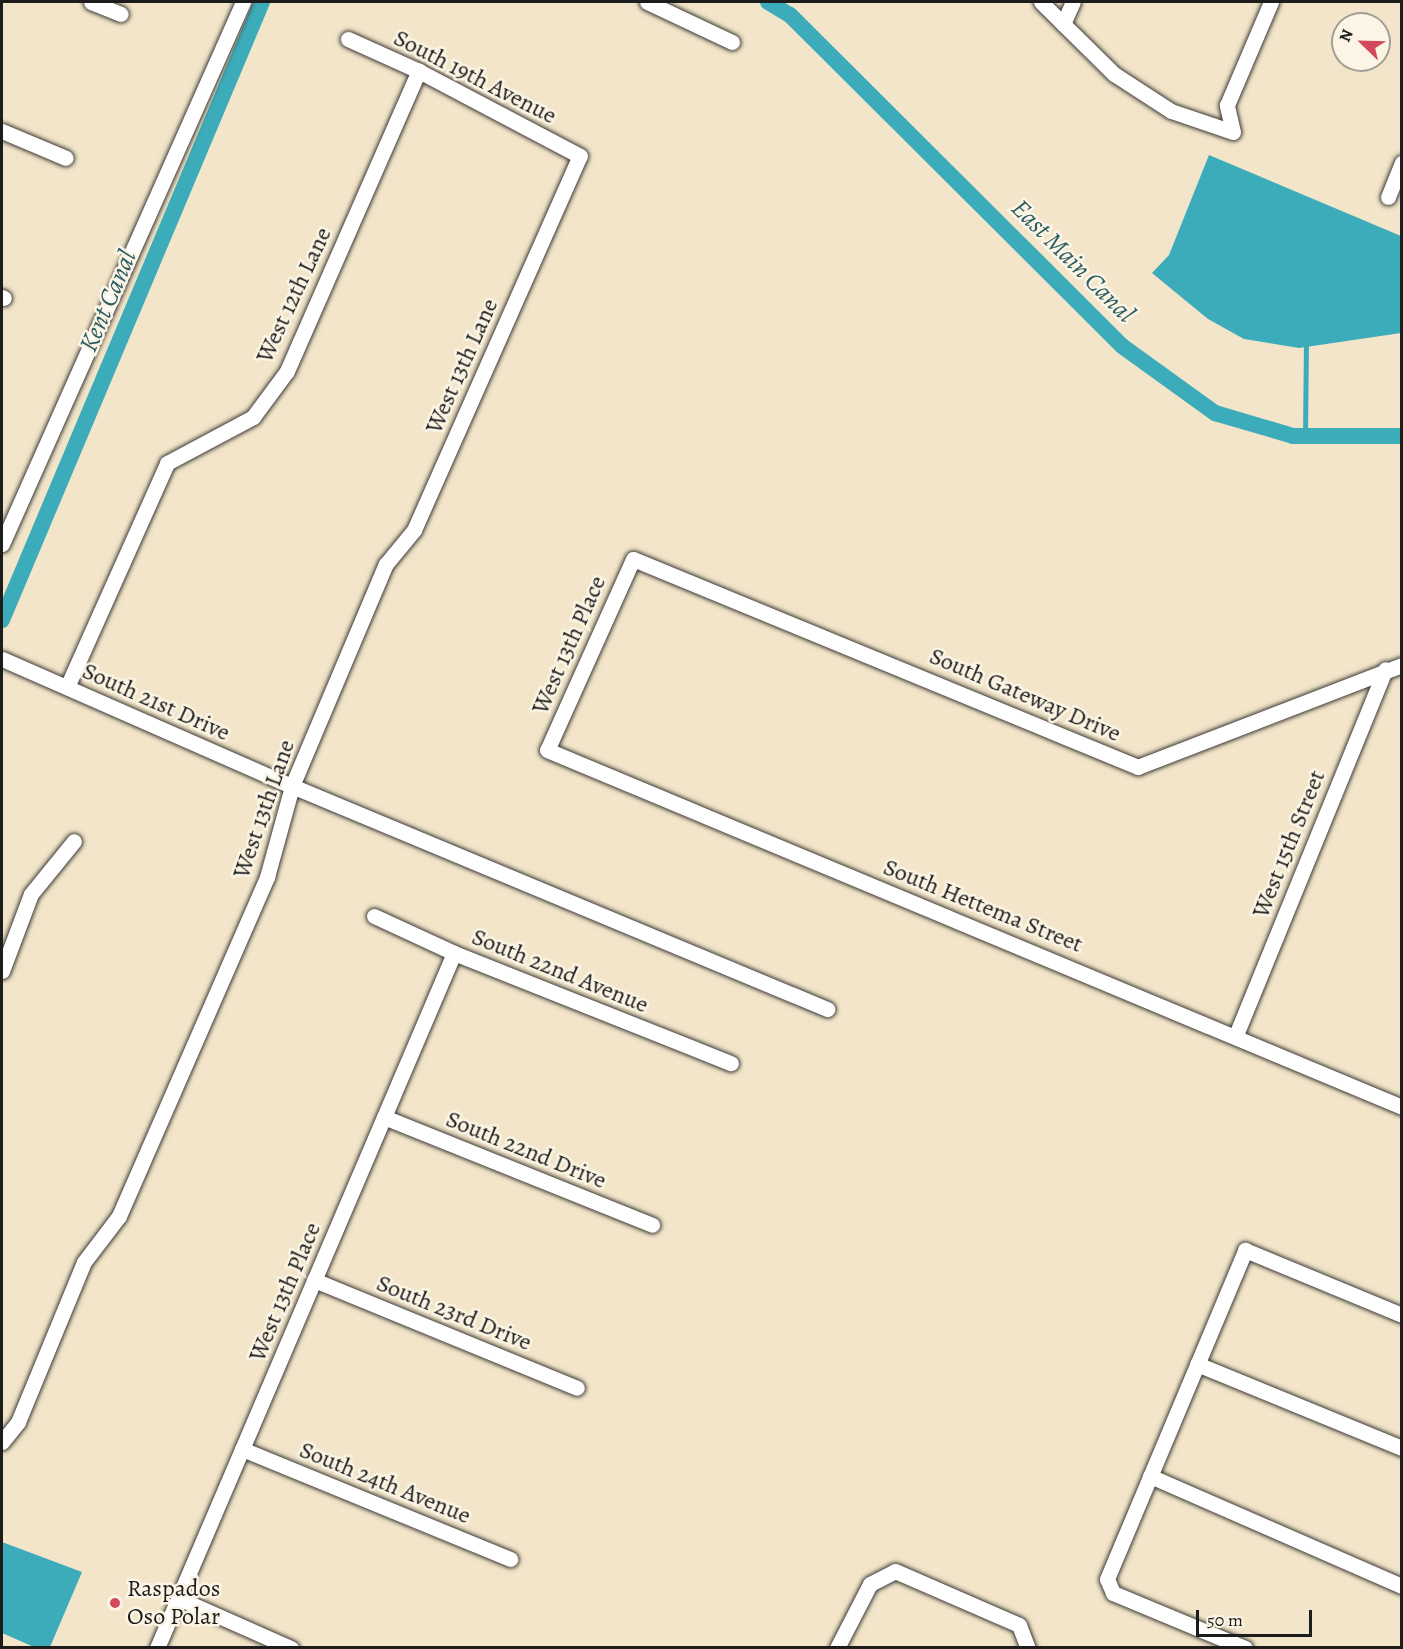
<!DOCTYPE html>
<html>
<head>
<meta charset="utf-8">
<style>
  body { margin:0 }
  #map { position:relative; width:1403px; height:1649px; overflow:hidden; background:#f2e5c9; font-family:Alegreya,serif }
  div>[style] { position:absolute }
  .water>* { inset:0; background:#3dacba }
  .stream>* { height:4.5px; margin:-2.25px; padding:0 2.25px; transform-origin:2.25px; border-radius:2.25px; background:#3dacba }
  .canal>* { height:16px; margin:-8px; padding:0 8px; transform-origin:8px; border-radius:8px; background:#3dacba }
  .roads { filter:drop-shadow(0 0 2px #3c3a36) drop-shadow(0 0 2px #3c3a36) }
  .minor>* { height:15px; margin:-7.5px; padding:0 7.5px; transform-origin:7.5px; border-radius:7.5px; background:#fff }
  .dots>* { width:16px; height:16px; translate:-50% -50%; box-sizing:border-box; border:3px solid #fcf5e5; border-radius:50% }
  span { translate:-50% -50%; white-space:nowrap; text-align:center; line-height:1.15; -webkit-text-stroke:5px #fcf5e5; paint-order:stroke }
  .street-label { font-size:24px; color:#1c1c1c }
  .poi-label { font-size:24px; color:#1c1c1c }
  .left { translate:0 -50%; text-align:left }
  .water-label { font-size:26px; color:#2b5d63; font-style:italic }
  .frame { position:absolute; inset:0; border:3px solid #1c1c1c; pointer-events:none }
  .north { position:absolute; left:1331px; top:12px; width:60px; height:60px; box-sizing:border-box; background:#fcf5e5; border:2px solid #a29e95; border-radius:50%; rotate:293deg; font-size:16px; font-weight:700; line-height:24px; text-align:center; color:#1c1c1c }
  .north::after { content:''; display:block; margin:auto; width:21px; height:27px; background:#d1495b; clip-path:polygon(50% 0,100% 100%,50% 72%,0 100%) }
  .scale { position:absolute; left:1196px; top:1610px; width:116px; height:27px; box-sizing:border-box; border:3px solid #1c1c1c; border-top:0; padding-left:8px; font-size:18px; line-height:21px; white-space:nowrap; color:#1c1c1c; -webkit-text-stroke:4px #fcf5e5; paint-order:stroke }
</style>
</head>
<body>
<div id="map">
  <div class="water">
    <div style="clip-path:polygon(1209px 155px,1401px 236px,1401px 333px,1299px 348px,1244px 339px,1208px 319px,1152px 273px,1169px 255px)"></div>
    <div style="clip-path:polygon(2px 1542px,82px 1572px,50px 1647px,34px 1647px,2px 1633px)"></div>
  </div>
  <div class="stream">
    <div style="left:1305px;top:436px;width:89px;rotate:-89.4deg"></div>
  </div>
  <div class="canal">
    <div style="left:768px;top:2px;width:26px;rotate:31deg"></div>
    <div style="left:790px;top:15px;width:469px;rotate:44.9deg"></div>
    <div style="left:1122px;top:346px;width:115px;rotate:35.8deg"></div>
    <div style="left:1215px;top:413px;width:81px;rotate:16.4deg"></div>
    <div style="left:1293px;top:436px;width:109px"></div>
    <div style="left:2px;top:620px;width:670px;rotate:-67.18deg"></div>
  </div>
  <div class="roads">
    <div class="minor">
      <div style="left:91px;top:2px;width:32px;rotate:22deg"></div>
      <div style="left:647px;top:2px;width:94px;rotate:25.2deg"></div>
      <div style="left:1041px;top:2px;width:103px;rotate:44.6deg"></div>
      <div style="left:1114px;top:74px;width:68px;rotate:33deg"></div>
      <div style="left:1171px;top:111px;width:65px;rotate:18.7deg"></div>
      <div style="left:1233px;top:132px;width:28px;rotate:-103deg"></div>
      <div style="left:1227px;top:105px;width:112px;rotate:-66.9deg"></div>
      <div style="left:1063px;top:24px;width:24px;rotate:-66deg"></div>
      <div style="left:2px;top:131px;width:69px;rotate:22.9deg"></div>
      <div style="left:1388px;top:197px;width:37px;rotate:-68deg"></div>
      <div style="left:2px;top:297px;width:2px;rotate:27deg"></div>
      <div style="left:2px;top:544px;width:593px;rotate:-66.03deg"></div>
      <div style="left:2px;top:659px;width:317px;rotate:23.7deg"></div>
      <div style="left:292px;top:786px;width:580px;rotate:22.63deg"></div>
      <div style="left:1402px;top:665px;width:283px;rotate:158.9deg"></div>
      <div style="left:1138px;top:767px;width:546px;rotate:-157.61deg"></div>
      <div style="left:633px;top:559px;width:209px;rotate:114.2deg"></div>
      <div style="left:547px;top:750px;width:927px;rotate:22.66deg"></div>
      <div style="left:67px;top:687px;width:245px;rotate:-65.9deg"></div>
      <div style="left:167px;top:463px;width:98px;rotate:-28.1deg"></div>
      <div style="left:253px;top:417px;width:57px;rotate:-53.5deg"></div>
      <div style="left:287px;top:371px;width:328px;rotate:-66.3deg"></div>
      <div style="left:374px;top:916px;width:88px;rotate:24.8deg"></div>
      <div style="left:454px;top:953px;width:298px;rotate:21.7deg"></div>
      <div style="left:2px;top:971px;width:82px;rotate:-69.4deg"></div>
      <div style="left:31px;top:894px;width:68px;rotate:-50.9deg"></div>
      <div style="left:1236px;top:1035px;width:395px;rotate:-67.8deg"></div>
      <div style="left:384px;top:1117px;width:289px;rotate:21.9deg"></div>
      <div style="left:314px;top:1280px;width:284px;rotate:22.3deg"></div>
      <div style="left:1197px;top:1364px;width:222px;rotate:22.3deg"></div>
      <div style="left:2px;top:1442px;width:26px;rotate:-51deg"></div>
      <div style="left:18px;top:1422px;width:173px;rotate:-67.6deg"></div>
      <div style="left:84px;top:1262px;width:58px;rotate:-52.7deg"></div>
      <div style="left:119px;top:1216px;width:370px;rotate:-66.4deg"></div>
      <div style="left:267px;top:877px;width:94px;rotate:-74.6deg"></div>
      <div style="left:292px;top:786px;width:241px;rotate:-67.1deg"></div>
      <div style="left:386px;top:564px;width:44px;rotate:-50.5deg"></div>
      <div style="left:414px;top:530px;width:409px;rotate:-66.1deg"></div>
      <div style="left:580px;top:156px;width:182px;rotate:-152.2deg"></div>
      <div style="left:419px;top:71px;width:78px;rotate:-155.7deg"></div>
      <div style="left:242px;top:1449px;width:290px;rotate:22.3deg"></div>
      <div style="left:1150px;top:1476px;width:275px;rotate:23.6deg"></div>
      <div style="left:178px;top:1598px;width:124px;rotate:23.9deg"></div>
      <div style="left:157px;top:1648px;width:756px;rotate:-66.86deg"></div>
      <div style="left:837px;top:1648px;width:72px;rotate:-62.7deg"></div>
      <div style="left:870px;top:1584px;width:28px;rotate:-27deg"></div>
      <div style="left:895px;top:1571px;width:135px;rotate:23.5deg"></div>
      <div style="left:1019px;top:1625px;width:25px;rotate:69deg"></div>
      <div style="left:1245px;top:1648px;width:143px;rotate:-157.4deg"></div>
      <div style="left:1113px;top:1593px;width:15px;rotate:-113deg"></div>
      <div style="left:1107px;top:1579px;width:357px;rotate:-67.2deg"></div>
      <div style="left:1245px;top:1250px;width:170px;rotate:22.5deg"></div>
    </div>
  </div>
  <div class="dots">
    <div style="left:115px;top:1603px;background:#d1495b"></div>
  </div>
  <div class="street-label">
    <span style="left:475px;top:77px;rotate:27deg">South 19th Avenue</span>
    <span style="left:294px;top:295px;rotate:-65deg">West 12th Lane</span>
    <span style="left:462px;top:366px;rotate:-66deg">West 13th Lane</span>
    <span style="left:569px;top:645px;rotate:-66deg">West 13th Place</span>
    <span style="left:1025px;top:695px;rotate:23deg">South Gateway Drive</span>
    <span style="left:156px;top:702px;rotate:24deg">South 21st Drive</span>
    <span style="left:264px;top:809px;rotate:-71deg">West 13th Lane</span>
    <span style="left:1289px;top:844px;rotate:-68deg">West 15th Street</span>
    <span style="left:983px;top:906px;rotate:22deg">South Hettema Street</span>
    <span style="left:560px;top:971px;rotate:22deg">South 22nd Avenue</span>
    <span style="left:526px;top:1150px;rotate:22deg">South 22nd Drive</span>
    <span style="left:285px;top:1292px;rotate:-67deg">West 13th Place</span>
    <span style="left:454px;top:1313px;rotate:22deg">South 23rd Drive</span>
    <span style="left:385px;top:1483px;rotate:22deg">South 24th Avenue</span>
  </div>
  <div class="poi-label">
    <span class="left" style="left:127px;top:1603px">Raspados<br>Oso Polar</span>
  </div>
  <div class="water-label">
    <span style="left:1073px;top:261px;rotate:45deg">East Main Canal</span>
    <span style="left:108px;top:301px;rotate:-67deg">Kent Canal</span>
  </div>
  <div class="frame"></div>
  <div class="north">N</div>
  <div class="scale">50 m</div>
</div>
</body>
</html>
